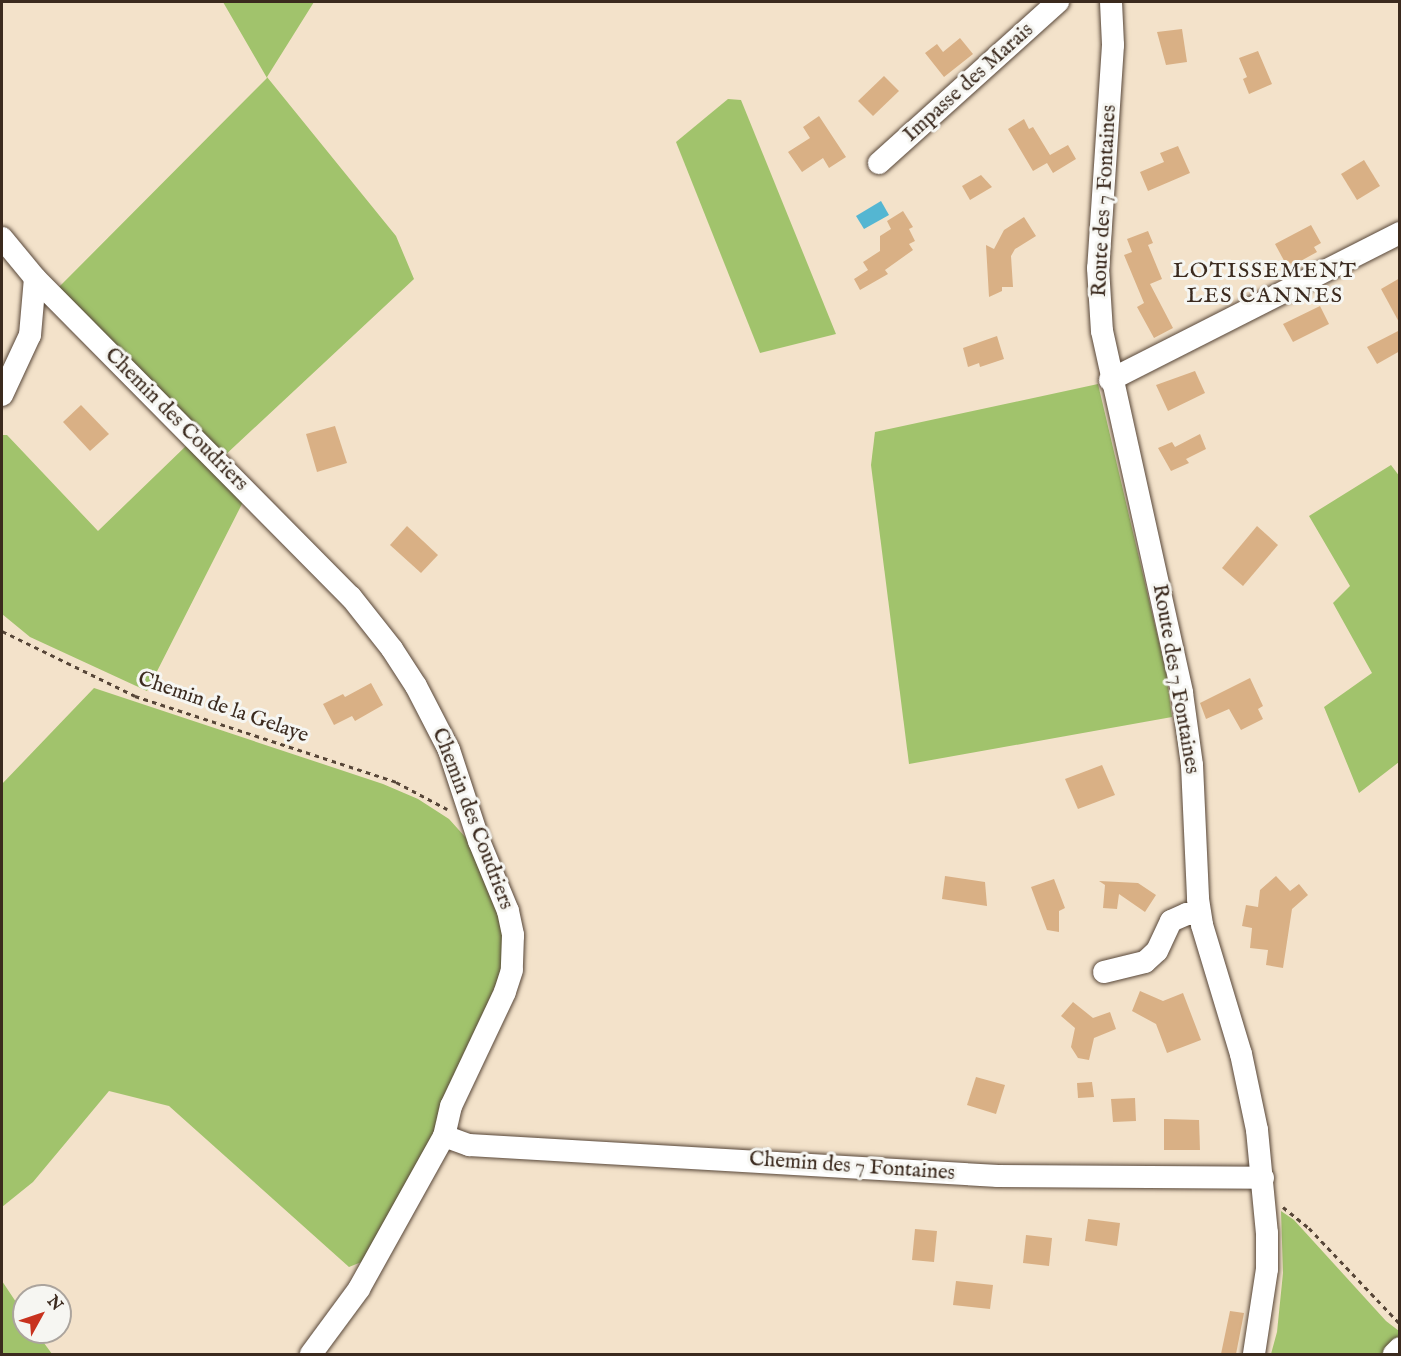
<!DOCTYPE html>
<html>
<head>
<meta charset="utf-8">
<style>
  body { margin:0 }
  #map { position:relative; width:1401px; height:1356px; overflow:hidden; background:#f3e2ca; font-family:"IM FELL English",serif }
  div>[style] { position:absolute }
  .green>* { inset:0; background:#a1c36c }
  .water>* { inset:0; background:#54b6d2 }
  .building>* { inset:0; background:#d9b085 }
  .path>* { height:3px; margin-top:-1.5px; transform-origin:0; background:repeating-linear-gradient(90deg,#574638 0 4.5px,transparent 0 9px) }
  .roads { filter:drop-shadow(0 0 2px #574638) drop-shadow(0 0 2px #574638) }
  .minor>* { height:22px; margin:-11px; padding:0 11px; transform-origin:11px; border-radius:11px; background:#fff }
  span { translate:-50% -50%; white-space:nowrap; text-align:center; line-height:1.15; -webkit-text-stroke:6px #f6f6f2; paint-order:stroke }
  .street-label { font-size:21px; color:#3b2a1e }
  .neighbourhood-label { font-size:22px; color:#3b2a1e; letter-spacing:1.5px }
  .frame { position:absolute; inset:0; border:3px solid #3b2a1e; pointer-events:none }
  .north { position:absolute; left:12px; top:1284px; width:60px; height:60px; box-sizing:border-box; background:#f6f6f2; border:2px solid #aba49d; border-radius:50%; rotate:50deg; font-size:16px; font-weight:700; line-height:24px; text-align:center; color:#3b2a1e }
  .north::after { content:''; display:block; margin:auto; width:21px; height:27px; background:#c8321e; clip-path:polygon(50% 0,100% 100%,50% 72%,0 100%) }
</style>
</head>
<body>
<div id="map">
  <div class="green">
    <div style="clip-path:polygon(223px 2px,314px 2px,267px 77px,396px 236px,414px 279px,222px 458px,59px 287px,267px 78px)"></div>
    <div style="clip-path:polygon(728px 99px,741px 100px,836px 334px,760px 353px,676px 142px)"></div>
    <div style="clip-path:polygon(1098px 384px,1166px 672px,1172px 717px,909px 764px,871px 465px,875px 432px)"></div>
    <div style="clip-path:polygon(2px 435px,7px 435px,98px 531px,187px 445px,244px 500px,147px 691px,30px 637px,2px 614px)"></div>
    <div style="clip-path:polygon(1391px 465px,1400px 477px,1399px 762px,1359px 793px,1324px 707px,1372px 673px,1333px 603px,1350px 586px,1309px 516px)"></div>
    <div style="clip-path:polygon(94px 688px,383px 784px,418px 799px,449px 819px,467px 839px,502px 918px,504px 964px,437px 1128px,364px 1261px,349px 1267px,169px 1106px,109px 1091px,33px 1182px,2px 1207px,2px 784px)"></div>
    <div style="clip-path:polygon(1281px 1211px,1294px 1220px,1386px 1321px,1399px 1331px,1399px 1337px,1384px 1354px,1271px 1354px,1277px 1332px,1283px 1273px)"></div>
    <div style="clip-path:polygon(2px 1281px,24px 1314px,24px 1332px,36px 1332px,52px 1354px,2px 1354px)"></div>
  </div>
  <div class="water">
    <div style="clip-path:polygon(881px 201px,889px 215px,864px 229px,856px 216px)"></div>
  </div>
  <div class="building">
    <div style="clip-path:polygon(1182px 29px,1187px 62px,1166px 65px,1157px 32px)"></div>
    <div style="clip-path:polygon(960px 38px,973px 54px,944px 77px,925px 53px,937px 44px,943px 52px)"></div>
    <div style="clip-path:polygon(1258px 51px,1272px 84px,1249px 94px,1243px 79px,1247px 77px,1239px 58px)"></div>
    <div style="clip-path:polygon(884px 76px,899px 91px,873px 116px,858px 101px)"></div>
    <div style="clip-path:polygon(819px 116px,846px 157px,829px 168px,823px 158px,802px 172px,788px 152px,810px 138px,803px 127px)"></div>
    <div style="clip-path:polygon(1024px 119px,1029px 129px,1033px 127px,1050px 155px,1068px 145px,1076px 159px,1053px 173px,1047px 163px,1033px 171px,1008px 129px)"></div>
    <div style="clip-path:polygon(1178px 146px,1190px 173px,1148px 191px,1140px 172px,1164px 162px,1160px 153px)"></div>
    <div style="clip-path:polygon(1364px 160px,1380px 186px,1357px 200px,1341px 174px)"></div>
    <div style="clip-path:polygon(981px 175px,992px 187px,970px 200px,962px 186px)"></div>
    <div style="clip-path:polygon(903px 211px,913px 227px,909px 229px,915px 241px,909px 244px,913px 250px,885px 270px,888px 274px,860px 290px,854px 279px,868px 270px,863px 262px,880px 251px,880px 236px,891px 229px,887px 221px)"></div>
    <div style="clip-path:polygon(1024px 217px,1036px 236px,1015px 249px,1011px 256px,1013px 287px,1002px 287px,1002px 291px,989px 297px,986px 245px,994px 249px,1004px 230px)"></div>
    <div style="clip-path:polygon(1311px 225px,1321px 243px,1314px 247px,1317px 252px,1288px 268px,1275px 244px)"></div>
    <div style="clip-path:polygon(1148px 231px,1153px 243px,1148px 245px,1162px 279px,1150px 284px,1173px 328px,1154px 338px,1137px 307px,1144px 303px,1124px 255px,1132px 252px,1127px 239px)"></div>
    <div style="clip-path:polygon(1400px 278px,1400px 324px,1381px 289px)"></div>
    <div style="clip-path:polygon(1320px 306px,1329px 324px,1293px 342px,1283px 324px)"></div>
    <div style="clip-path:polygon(1400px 330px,1400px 351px,1377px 364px,1367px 347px)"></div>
    <div style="clip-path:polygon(997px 336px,1004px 359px,980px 367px,979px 363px,968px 367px,963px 348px)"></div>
    <div style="clip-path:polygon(1195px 371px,1205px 393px,1168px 411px,1156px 385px)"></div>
    <div style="clip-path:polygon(81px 405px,109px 434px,90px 451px,63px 422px)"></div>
    <div style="clip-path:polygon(335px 426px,347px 463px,317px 472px,306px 434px)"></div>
    <div style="clip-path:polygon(1200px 434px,1206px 449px,1186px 459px,1189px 463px,1171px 471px,1158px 448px,1172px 442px,1175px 447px)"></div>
    <div style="clip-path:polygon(407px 526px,438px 555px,421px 573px,390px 545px)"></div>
    <div style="clip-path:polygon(1257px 526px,1278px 545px,1243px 586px,1222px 568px)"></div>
    <div style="clip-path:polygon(1250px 678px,1263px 706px,1258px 709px,1263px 719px,1241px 730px,1229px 709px,1206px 719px,1200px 703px)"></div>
    <div style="clip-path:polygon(371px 683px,383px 705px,355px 721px,352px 716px,334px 725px,323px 704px,343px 694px,345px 697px)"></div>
    <div style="clip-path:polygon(1102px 765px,1115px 795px,1078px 809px,1065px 779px)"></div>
    <div style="clip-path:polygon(945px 876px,985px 882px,987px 906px,942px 899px)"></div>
    <div style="clip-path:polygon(1276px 876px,1290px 891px,1299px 884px,1308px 895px,1292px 909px,1283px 968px,1266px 965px,1268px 950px,1250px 948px,1252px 928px,1242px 926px,1246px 905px,1258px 907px,1260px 890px)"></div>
    <div style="clip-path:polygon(1054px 879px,1065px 908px,1059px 911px,1059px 932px,1047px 930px,1031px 887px)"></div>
    <div style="clip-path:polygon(1099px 881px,1138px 883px,1156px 895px,1145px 912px,1119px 894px,1117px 909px,1103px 908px,1105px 885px)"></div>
    <div style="clip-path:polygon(1140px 991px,1163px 1001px,1183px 993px,1201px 1040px,1167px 1053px,1156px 1024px,1132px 1011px)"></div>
    <div style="clip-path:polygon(1073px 1002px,1093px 1018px,1110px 1012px,1116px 1029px,1094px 1038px,1089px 1060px,1078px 1058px,1071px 1047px,1075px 1028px,1061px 1016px)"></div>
    <div style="clip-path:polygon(976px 1077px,1005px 1085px,996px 1114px,967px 1105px)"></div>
    <div style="clip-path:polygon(1092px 1082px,1094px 1097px,1078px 1098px,1077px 1083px)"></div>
    <div style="clip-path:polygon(1135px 1098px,1136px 1121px,1113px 1122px,1111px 1099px)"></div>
    <div style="clip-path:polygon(1164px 1119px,1199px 1120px,1200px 1150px,1164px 1150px)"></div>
    <div style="clip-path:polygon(1088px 1219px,1120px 1223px,1117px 1246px,1085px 1241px)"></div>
    <div style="clip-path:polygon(915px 1229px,937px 1231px,934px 1262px,912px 1260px)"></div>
    <div style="clip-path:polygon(1026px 1235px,1052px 1238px,1049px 1266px,1023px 1263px)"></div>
    <div style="clip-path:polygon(956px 1281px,993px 1285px,990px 1309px,953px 1305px)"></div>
    <div style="clip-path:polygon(1230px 1311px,1244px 1313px,1236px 1354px,1221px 1354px)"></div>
  </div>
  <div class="path">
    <div style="left:2px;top:631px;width:148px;rotate:26deg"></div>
    <div style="left:135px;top:696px;width:275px;rotate:18.2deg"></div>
    <div style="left:396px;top:782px;width:58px;rotate:27.9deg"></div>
    <div style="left:1283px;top:1207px;width:33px;rotate:39deg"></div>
    <div style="left:1309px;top:1228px;width:132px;rotate:46.5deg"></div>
  </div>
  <div class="roads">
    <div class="minor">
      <div style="left:1111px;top:2px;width:43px;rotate:87.3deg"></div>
      <div style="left:1113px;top:45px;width:224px;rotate:93.8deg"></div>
      <div style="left:1098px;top:268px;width:63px;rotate:86.4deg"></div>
      <div style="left:1102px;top:331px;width:371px;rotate:77.5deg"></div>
      <div style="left:1182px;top:693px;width:73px;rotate:82.1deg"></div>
      <div style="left:1192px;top:765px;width:134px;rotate:87.4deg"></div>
      <div style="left:1198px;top:899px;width:26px;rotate:81deg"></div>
      <div style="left:1202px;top:925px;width:135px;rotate:73.2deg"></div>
      <div style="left:1241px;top:1054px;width:78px;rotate:78.1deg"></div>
      <div style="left:1257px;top:1130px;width:103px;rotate:84.5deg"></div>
      <div style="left:1267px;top:1233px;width:36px;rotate:90deg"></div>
      <div style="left:1267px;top:1269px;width:86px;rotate:98.7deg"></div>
      <div style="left:879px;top:163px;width:241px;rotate:-42deg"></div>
      <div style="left:2px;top:238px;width:52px;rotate:50.5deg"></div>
      <div style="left:35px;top:278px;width:449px;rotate:45.3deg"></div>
      <div style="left:351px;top:597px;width:66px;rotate:51.7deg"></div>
      <div style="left:392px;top:649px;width:44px;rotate:57deg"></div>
      <div style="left:416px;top:686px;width:72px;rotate:62.7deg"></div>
      <div style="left:449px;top:750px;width:96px;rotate:71.8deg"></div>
      <div style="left:479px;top:841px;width:76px;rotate:67.5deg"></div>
      <div style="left:508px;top:911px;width:25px;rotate:78deg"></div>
      <div style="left:513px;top:935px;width:35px;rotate:92deg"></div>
      <div style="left:512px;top:970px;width:23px;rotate:108deg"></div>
      <div style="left:505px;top:992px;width:126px;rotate:115.3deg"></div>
      <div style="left:451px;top:1106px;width:31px;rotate:103deg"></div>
      <div style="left:444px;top:1136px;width:175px;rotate:119.1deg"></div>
      <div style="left:359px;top:1289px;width:81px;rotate:126.4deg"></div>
      <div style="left:1110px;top:380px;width:325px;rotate:-26.9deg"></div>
      <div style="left:2px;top:395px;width:66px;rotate:-65deg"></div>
      <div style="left:30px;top:335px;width:57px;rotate:-85deg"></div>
      <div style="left:1104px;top:972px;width:42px;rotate:-13.7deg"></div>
      <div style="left:1145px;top:962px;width:16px;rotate:-43deg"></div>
      <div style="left:1157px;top:951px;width:33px;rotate:-65deg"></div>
      <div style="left:1171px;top:921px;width:17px;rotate:-24deg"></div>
      <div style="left:1187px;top:914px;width:13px"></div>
      <div style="left:444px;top:1136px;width:27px;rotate:20deg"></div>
      <div style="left:469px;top:1145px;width:530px;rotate:3.35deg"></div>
      <div style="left:998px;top:1176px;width:265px;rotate:0.4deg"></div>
      <div style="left:1394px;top:1354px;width:8px;rotate:-45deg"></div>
    </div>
  </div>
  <div class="street-label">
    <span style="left:969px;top:83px;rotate:-42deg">Impasse des Marais</span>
    <span style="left:1105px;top:201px;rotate:-87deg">Route des 7 Fontaines</span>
    <span style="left:176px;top:420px;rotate:45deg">Chemin des Coudriers</span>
    <span style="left:1175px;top:679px;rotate:80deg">Route des 7 Fontaines</span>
    <span style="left:223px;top:708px;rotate:19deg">Chemin de la Gelaye</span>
    <span style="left:472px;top:819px;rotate:69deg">Chemin des Coudriers</span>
    <span style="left:852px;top:1167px;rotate:4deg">Chemin des 7 Fontaines</span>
  </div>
  <div class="neighbourhood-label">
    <span style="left:1265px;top:284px">LOTISSEMENT<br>LES CANNES</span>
  </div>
  <div class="frame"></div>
  <div class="north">N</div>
</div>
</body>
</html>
